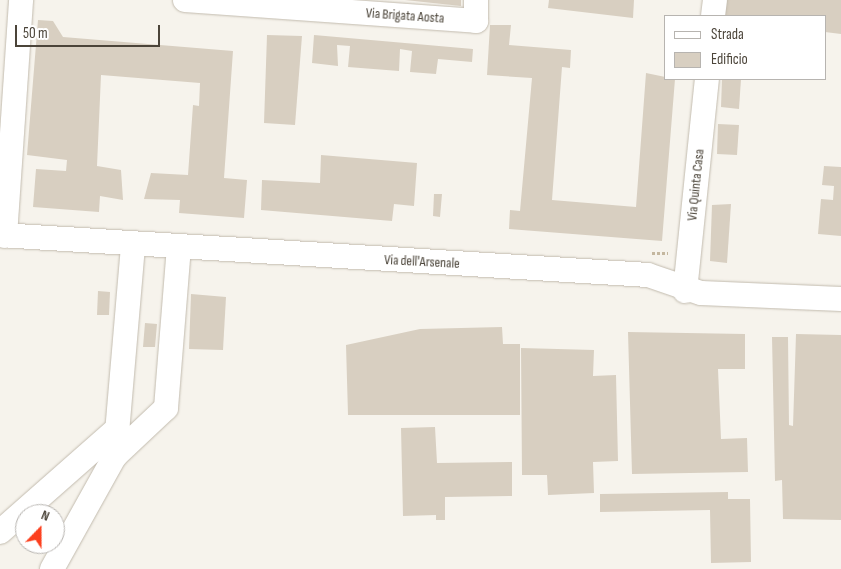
<!DOCTYPE html>
<html>
<head>
<meta charset="utf-8">
<style>
  body { margin:0 }
  #map { position:relative; width:841px; height:569px; overflow:hidden; background:#f6f3ec; font-family:"Sofia Sans Condensed",sans-serif }
  div>[style] { position:absolute }
  .building>* { inset:0; background:#d8cfc1 }
  .path>* { height:3px; margin-top:-1.5px; transform-origin:0; background:repeating-linear-gradient(90deg,#c4b79f 0 2.5px,transparent 0 5px) }
  .roads { filter:drop-shadow(0 0 1px #c2bbae) drop-shadow(0 0 1px #c2bbae) }
  .minor>* { height:24px; margin:-12px; padding:0 12px; transform-origin:12px; border-radius:12px; background:#fff }
  span { translate:-50% -50%; white-space:nowrap; text-align:center; line-height:1.15; -webkit-text-stroke:4px #fff; paint-order:stroke }
  .street-label { font-size:14px; color:#4b4439 }
  .legend { position:absolute; left:664px; top:15px; width:162px; height:65px; box-sizing:border-box; background:#fff; border:1px solid #b7b4b0; margin:0; padding:6px 9px; list-style:none; font-size:15px; color:#4b4439 }
  .legend li { display:flex; align-items:center; gap:10px; height:25px }
  .legend b { width:25px; border:1px solid #b7b4b0 }
  .north { position:absolute; left:15px; top:504px; width:50px; height:50px; box-sizing:border-box; background:#fff; border:1px solid #b7b4b0; border-radius:50%; rotate:22deg; font-size:14px; font-weight:700; line-height:20px; text-align:center; color:#4b4439 }
  .north::after { content:''; display:block; margin:auto; width:18px; height:22px; background:#fc3f1d; clip-path:polygon(50% 0,100% 100%,50% 72%,0 100%) }
  .scale { position:absolute; left:15px; top:25px; width:145px; height:22px; box-sizing:border-box; border:2px solid #4b4439; border-top:0; padding-left:6px; font-size:15px; line-height:18px; white-space:nowrap; color:#4b4439; -webkit-text-stroke:4px #fff; paint-order:stroke }
</style>
</head>
<body>
<div id="map">
  <div class="building">
    <div style="clip-path:polygon(405px 0,461px 0,461px 6px)"></div>
    <div style="clip-path:polygon(549px 0,634px 0,633px 18px,548px 8px)"></div>
    <div style="clip-path:polygon(723px 0,841px 0,841px 34px,825px 32px,825px 16px,722px 16px)"></div>
    <div style="clip-path:polygon(38px 20px,53px 21px,63px 37px,233px 51px,224px 178px,247px 180px,244px 218px,179px 213px,180px 200px,144px 199px,151px 173px,188px 175px,193px 105px,199px 106px,200px 83px,101px 75px,97px 166px,121px 170px,123px 200px,100px 196px,99px 212px,33px 207px,36px 169px,66px 171px,67px 160px,27px 155px)"></div>
    <div style="clip-path:polygon(490px 25px,511px 25px,509px 45px,571px 50px,570px 68px,562px 67px,552px 200px,636px 207px,646px 73px,675px 79px,662px 241px,509px 229px,510px 210px,520px 211px,532px 78px,487px 75px)"></div>
    <div style="clip-path:polygon(267px 35px,302px 36px,295px 125px,264px 123px)"></div>
    <div style="clip-path:polygon(314px 35px,473px 49px,472px 62px,438px 59px,436px 74px,410px 72px,412px 51px,400px 49px,399px 71px,348px 67px,350px 46px,337px 45px,338px 66px,312px 63px)"></div>
    <div style="clip-path:polygon(722px 79px,741px 79px,739px 109px,721px 107px)"></div>
    <div style="clip-path:polygon(718px 124px,739px 125px,737px 155px,717px 154px)"></div>
    <div style="clip-path:polygon(321px 155px,417px 163px,414px 206px,394px 204px,392px 221px,261px 210px,262px 180px,320px 183px)"></div>
    <div style="clip-path:polygon(824px 166px,841px 167px,841px 236px,818px 234px,821px 199px,833px 200px,834px 186px,822px 185px)"></div>
    <div style="clip-path:polygon(434px 194px,442px 194px,440px 217px,433px 216px)"></div>
    <div style="clip-path:polygon(731px 204px,727px 263px,710px 261px,712px 205px)"></div>
    <div style="clip-path:polygon(98px 291px,110px 292px,109px 315px,97px 315px)"></div>
    <div style="clip-path:polygon(191px 294px,226px 297px,223px 350px,189px 349px)"></div>
    <div style="clip-path:polygon(145px 323px,157px 324px,155px 347px,143px 347px)"></div>
    <div style="clip-path:polygon(502px 327px,503px 344px,520px 344px,520px 415px,348px 415px,346px 345px,420px 329px)"></div>
    <div style="clip-path:polygon(628px 332px,745px 334px,745px 369px,718px 369px,721px 439px,747px 438px,748px 472px,632px 474px)"></div>
    <div style="clip-path:polygon(796px 334px,841px 335px,841px 520px,783px 519px,782px 480px,775px 481px,772px 337px,788px 337px,789px 425px,793px 426px)"></div>
    <div style="clip-path:polygon(521px 348px,594px 350px,593px 376px,616px 375px,618px 461px,593px 462px,594px 493px,548px 495px,547px 475px,522px 475px)"></div>
    <div style="clip-path:polygon(435px 427px,437px 463px,512px 462px,512px 496px,445px 497px,445px 520px,436px 520px,436px 515px,403px 516px,401px 428px)"></div>
    <div style="clip-path:polygon(728px 492px,728px 499px,750px 499px,751px 562px,711px 563px,710px 510px,600px 512px,600px 494px)"></div>
  </div>
  <div class="path">
    <div style="left:652px;top:253px;width:16px"></div>
  </div>
  <div class="roads">
    <div class="minor">
      <div style="left:185px;top:0;width:292px;rotate:4.1deg"></div>
      <div style="left:476px;top:21px;width:21px;rotate:-90deg"></div>
      <div style="left:713px;top:16px;width:16px;rotate:-83deg"></div>
      <div style="left:0;top:235px;width:649px;rotate:3.53deg"></div>
      <div style="left:648px;top:275px;width:56px;rotate:18.8deg"></div>
      <div style="left:701px;top:293px;width:140px;rotate:2.5deg"></div>
      <div style="left:5px;top:236px;width:237px;rotate:-86.1deg"></div>
      <div style="left:685px;top:291px;width:213px;rotate:-84.1deg"></div>
      <div style="left:115px;top:456px;width:211px;rotate:-85.1deg"></div>
      <div style="left:0;top:532px;width:157px;rotate:-41.4deg"></div>
      <div style="left:52px;top:569px;width:129px;rotate:-60.9deg"></div>
      <div style="left:115px;top:456px;width:70px;rotate:-43.3deg"></div>
      <div style="left:166px;top:408px;width:161px;rotate:-85.4deg"></div>
    </div>
  </div>
  <div class="street-label">
    <span style="left:405px;top:16px;rotate:4deg">Via Brigata Aosta</span>
    <span style="left:696px;top:185px;rotate:-84deg">Via Quinta Casa</span>
    <span style="left:422px;top:262px;rotate:3deg">Via dell'Arsenale</span>
  </div>
  <ul class="legend">
  <li><b style="height:6px;background:#fff"></b>Strada</li>
  <li><b style="height:14px;background:#d8cfc1"></b>Edificio</li>
  </ul>
  <div class="north">N</div>
  <div class="scale">50 m</div>
</div>
</body>
</html>
